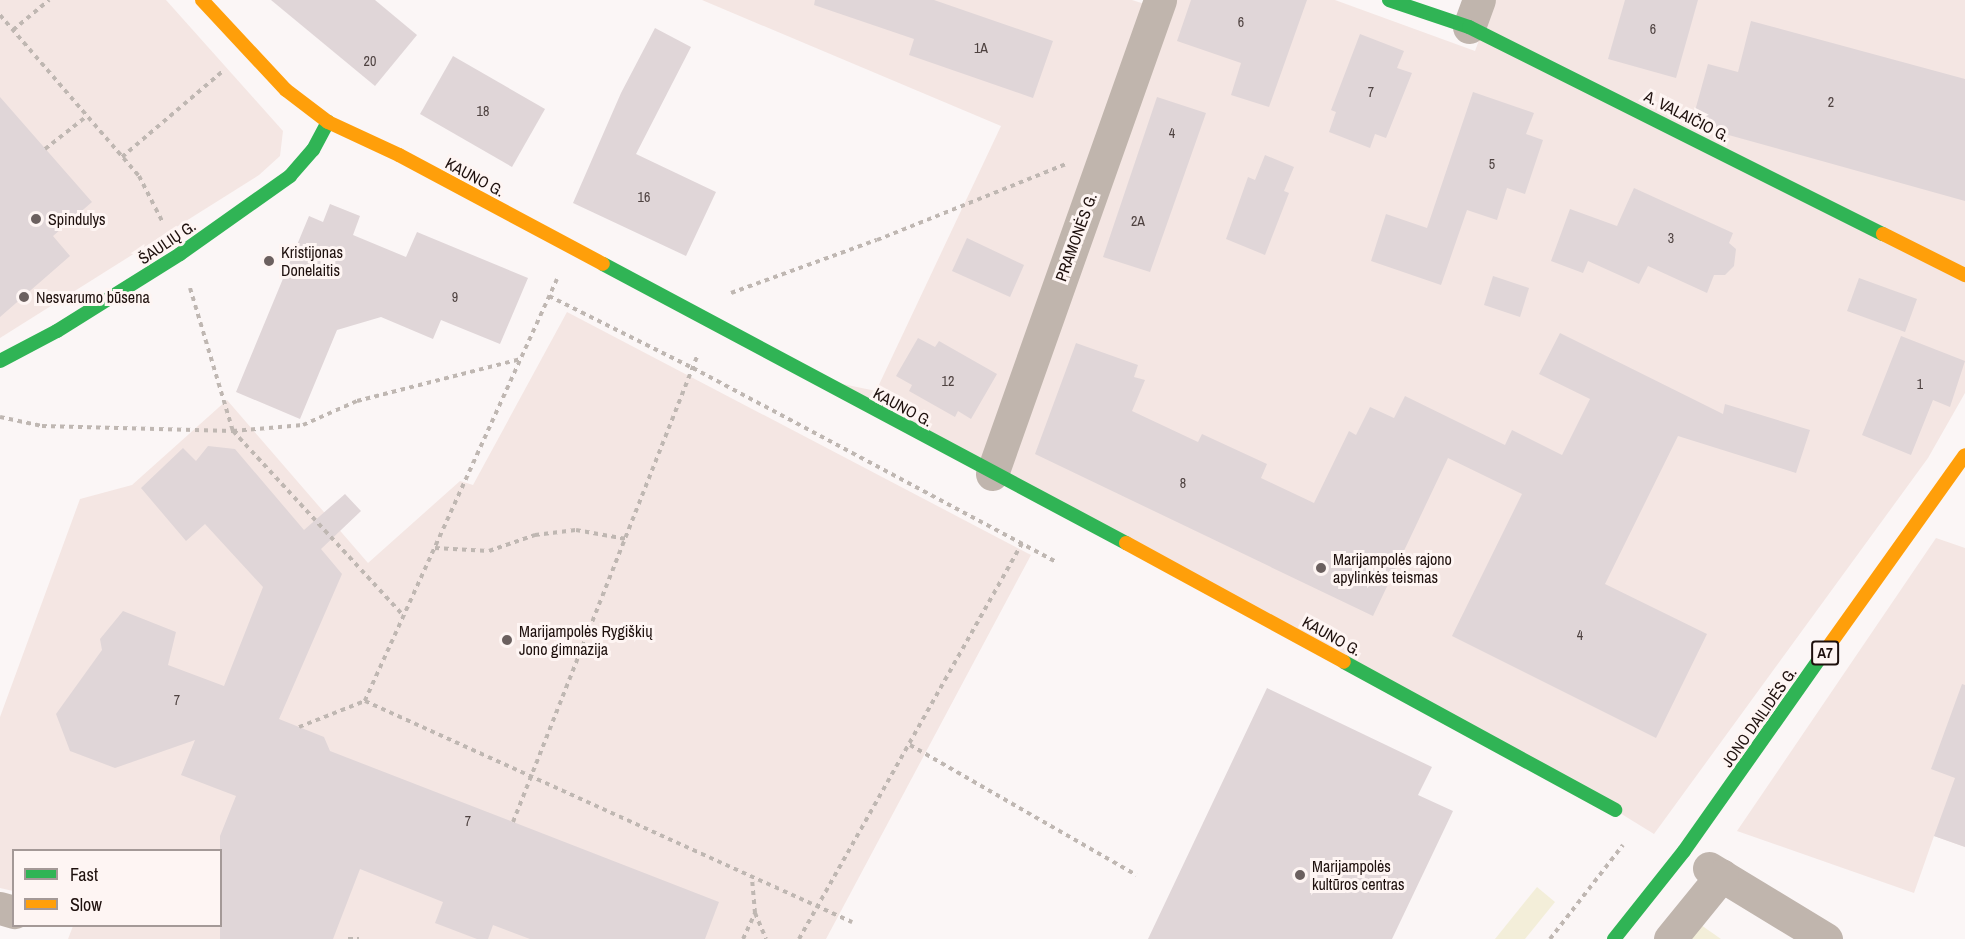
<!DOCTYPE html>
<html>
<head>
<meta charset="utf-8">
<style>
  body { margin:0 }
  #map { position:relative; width:1965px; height:939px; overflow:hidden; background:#fbf6f6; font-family:"Archivo Narrow",sans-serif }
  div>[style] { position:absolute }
  .built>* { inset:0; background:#f4e6e3 }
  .green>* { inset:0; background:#f3eed9 }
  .building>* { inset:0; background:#e0d6d8 }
  .path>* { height:4px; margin-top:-2px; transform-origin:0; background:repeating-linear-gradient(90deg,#bfb7b2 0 4.5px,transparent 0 9px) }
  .street>* { height:33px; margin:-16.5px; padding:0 16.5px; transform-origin:16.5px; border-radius:16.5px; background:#c0b5ad }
  .fast>* { height:14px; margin:-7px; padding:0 7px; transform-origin:7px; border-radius:7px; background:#30b455 }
  .slow>* { height:14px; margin:-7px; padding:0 7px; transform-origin:7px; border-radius:7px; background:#ff9f0a }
  .dots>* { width:16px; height:16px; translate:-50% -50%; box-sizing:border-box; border:3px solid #fef5f3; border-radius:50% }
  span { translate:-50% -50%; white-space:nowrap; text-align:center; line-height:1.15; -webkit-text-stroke:6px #fef5f3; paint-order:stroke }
  .number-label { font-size:14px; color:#4e4240 }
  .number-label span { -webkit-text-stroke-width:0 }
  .shield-label span { padding:2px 4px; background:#fef5f3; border:2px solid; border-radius:4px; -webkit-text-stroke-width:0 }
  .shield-label { font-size:15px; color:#1e100d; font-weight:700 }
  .street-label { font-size:16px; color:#1e100d }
  .poi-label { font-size:16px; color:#1e100d }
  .left { translate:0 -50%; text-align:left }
  .legend { position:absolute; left:12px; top:849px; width:210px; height:78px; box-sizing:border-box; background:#fef5f3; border:2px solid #a49997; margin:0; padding:8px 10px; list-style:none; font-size:18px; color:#1e100d }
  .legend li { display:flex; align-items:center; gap:12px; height:30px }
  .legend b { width:30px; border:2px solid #a49997 }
</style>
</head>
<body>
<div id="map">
  <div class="built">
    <div style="clip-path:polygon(0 0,166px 0,283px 131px,280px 156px,259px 175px,0 338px)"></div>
    <div style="clip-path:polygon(1132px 0,1157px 8px,1162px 0,1335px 0,1475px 51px,1494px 0,1965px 0,1965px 393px,1928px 458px,1654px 834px,1615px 810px,814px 378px,876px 391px,1001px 126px,702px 0)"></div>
    <div style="clip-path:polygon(567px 312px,1031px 555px,826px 939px,68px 939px,73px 926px,220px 926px,220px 850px,14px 850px,13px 891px,0 888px,0 717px,80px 499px,132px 485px,227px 400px,368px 563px,460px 481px,473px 485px)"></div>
    <div style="clip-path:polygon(1936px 538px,1965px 548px,1965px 847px,1934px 836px,1914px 893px,1737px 831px)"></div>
  </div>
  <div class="green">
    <div style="clip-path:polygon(1537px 887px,1555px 902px,1525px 939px,1495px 939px)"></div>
    <div style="clip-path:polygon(1701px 925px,1721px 939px,1690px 939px)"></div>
  </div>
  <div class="building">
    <div style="clip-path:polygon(271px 0,375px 0,417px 35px,375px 86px)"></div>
    <div style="clip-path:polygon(815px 0,934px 0,1053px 41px,1033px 98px,909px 55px,914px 39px,814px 5px)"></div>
    <div style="clip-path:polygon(1191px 0,1307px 0,1269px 107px,1231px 95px,1241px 63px,1177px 41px)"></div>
    <div style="clip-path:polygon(1625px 0,1698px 0,1676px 78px,1608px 59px)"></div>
    <div style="clip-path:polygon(1751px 21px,1965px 79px,1965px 201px,1725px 134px,1693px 118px,1708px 64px,1738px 72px)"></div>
    <div style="clip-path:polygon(655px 28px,691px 47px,636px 154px,716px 192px,686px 256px,573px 203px,621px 93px)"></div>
    <div style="clip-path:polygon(1360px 34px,1404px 51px,1397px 68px,1412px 73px,1386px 138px,1375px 134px,1370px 148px,1329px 132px,1336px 112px,1331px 110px)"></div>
    <div style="clip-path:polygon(453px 56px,545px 109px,512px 167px,420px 114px)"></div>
    <div style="clip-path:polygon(1473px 92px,1534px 113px,1526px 134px,1543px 140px,1525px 194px,1507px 188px,1497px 220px,1467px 210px,1441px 285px,1371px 261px,1386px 214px,1427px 228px)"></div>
    <div style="clip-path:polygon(0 97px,92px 202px,53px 236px,70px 256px,0 317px)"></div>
    <div style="clip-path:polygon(1157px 97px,1206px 113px,1150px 272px,1103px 257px)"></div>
    <div style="clip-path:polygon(1265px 155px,1294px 167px,1284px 191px,1289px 193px,1265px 255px,1226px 239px,1248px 177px,1255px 180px)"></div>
    <div style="clip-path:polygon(1634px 188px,1733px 233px,1729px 243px,1736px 249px,1734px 266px,1725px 275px,1714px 275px,1707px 293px,1648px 266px,1639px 284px,1588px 261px,1583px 273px,1551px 261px,1570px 209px,1617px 226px)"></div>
    <div style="clip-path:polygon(330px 204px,360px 216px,353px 235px,406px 257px,417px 232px,528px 278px,500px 344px,441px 320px,433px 339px,381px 317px,337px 330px,300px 419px,236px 392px,309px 216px,323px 222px)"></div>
    <div style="clip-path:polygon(967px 238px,1024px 265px,1010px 297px,952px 271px)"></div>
    <div style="clip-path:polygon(1493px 276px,1529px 288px,1520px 317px,1484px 305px)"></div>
    <div style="clip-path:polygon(1859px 278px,1917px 299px,1905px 332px,1847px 311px)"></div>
    <div style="clip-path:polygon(1560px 333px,1723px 414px,1725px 404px,1810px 430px,1796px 473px,1678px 436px,1605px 584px,1707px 634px,1656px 738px,1452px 636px,1522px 494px,1448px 458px,1373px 616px,1035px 454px,1076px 343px,1138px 365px,1134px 377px,1145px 380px,1132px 411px,1198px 442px,1202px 434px,1267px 464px,1261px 478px,1314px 503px,1349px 431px,1356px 435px,1370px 407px,1394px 418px,1405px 396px,1505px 445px,1512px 430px,1562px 455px,1590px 399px,1539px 374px)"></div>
    <div style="clip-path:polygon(1901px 336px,1965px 361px,1950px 407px,1933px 400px,1911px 455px,1862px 435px)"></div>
    <div style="clip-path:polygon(918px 338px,935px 347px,939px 341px,997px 374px,971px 419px,958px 411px,955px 417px,909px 391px,912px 385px,896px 376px)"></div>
    <div style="clip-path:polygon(208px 446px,235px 449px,304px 530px,345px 494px,361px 511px,321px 549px,342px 574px,279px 719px,324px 737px,330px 751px,719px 902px,705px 939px,530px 939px,493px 925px,488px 939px,477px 939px,435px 923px,443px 902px,360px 869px,333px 939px,220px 939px,220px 836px,236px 796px,181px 775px,195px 740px,115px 768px,70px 751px,56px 714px,102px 650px,100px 639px,123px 611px,176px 632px,168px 665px,224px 686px,263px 587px,205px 524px,186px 541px,141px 488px,183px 448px,196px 461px)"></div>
    <div style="clip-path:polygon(1962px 684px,1965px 685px,1965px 847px,1934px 836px,1955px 778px,1931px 769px)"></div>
    <div style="clip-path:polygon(1267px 688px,1432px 767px,1418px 795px,1453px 811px,1392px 939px,1148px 939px)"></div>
  </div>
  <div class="path">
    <div style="left:0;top:15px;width:213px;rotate:49.2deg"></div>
    <div style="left:139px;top:176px;width:53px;rotate:62.9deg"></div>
    <div style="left:13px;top:30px;width:47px;rotate:-39.8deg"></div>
    <div style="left:45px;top:149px;width:53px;rotate:-38.2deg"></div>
    <div style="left:122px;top:157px;width:131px;rotate:-40.4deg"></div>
    <div style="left:557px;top:279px;width:464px;rotate:114.5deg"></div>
    <div style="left:365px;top:701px;width:535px;rotate:24.41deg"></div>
    <div style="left:190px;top:288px;width:149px;rotate:73.3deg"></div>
    <div style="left:233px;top:431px;width:252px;rotate:47.3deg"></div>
    <div style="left:731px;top:293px;width:155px;rotate:-20deg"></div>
    <div style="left:877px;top:240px;width:204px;rotate:-21.9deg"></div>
    <div style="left:549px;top:296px;width:161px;rotate:26.6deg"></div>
    <div style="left:693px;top:368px;width:410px;rotate:28.1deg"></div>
    <div style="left:0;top:417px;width:43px;rotate:12.1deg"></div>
    <div style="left:42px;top:426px;width:191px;rotate:1.5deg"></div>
    <div style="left:233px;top:431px;width:70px;rotate:-4.9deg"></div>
    <div style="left:303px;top:425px;width:59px;rotate:-24deg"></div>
    <div style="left:357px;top:401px;width:168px;rotate:-14.4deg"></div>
    <div style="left:435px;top:548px;width:54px;rotate:3.2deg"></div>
    <div style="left:489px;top:551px;width:49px;rotate:-19.2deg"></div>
    <div style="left:535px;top:535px;width:41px;rotate:-7deg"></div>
    <div style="left:576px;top:530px;width:51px;rotate:10.2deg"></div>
    <div style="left:299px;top:727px;width:71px;rotate:-21.5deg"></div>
    <div style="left:910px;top:745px;width:261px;rotate:29.9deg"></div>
    <div style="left:513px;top:822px;width:503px;rotate:-68.43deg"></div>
    <div style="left:755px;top:913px;width:28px;rotate:67deg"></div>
    <div style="left:348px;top:939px;width:11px"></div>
    <div style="left:743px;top:939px;width:29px;rotate:-65deg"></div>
    <div style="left:755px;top:913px;width:36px;rotate:-95deg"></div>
    <div style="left:799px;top:939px;width:454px;rotate:-60.6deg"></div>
    <div style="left:1550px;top:939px;width:119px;rotate:-52.2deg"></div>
  </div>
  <div class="street">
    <div style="left:1469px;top:27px;width:29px;rotate:-70deg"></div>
    <div style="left:992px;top:474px;width:503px;rotate:-70.48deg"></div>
    <div style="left:1709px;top:868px;width:137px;rotate:31.3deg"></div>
    <div style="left:0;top:908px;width:15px;rotate:16deg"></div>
    <div style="left:1670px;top:939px;width:82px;rotate:-50.9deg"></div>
  </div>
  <div class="fast">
    <div style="left:1389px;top:0;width:84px;rotate:18.6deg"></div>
    <div style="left:1469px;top:27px;width:463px;rotate:26.6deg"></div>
    <div style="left:603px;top:264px;width:593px;rotate:28.08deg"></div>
    <div style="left:0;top:361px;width:64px;rotate:-27.8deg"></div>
    <div style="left:57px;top:331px;width:145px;rotate:-32deg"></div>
    <div style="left:180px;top:254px;width:135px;rotate:-35.3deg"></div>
    <div style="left:290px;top:176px;width:35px;rotate:-49deg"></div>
    <div style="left:313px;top:150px;width:32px;rotate:-62deg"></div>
    <div style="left:1344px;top:662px;width:309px;rotate:28.6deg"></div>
    <div style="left:1614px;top:939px;width:112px;rotate:-51.5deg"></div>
    <div style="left:1684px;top:851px;width:241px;rotate:-54.8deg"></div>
  </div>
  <div class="slow">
    <div style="left:202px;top:0;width:123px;rotate:47deg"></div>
    <div style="left:286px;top:90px;width:53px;rotate:37.3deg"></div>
    <div style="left:328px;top:122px;width:78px;rotate:24.9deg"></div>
    <div style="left:399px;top:155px;width:231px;rotate:28.1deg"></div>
    <div style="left:1883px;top:234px;width:92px;rotate:26.6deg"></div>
    <div style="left:1126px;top:543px;width:248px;rotate:28.6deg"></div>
    <div style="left:1823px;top:654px;width:244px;rotate:-54.5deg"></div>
  </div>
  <div class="dots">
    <div style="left:36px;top:219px;background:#6b605f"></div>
    <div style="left:269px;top:261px;background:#6b605f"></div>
    <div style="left:24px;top:297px;background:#6b605f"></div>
    <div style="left:1321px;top:568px;background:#6b605f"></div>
    <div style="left:507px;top:640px;background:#6b605f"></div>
    <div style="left:1300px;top:875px;background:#6b605f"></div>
  </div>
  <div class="number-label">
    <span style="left:1241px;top:22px">6</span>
    <span style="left:1653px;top:29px">6</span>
    <span style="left:981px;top:48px">1A</span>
    <span style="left:370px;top:61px">20</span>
    <span style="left:1371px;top:92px">7</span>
    <span style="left:1831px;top:102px">2</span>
    <span style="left:483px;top:111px">18</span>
    <span style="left:1172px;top:133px">4</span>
    <span style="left:1492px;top:164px">5</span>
    <span style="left:644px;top:197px">16</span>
    <span style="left:1138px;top:221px">2A</span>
    <span style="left:1671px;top:238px">3</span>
    <span style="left:455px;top:297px">9</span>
    <span style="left:948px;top:381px">12</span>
    <span style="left:1920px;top:384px">1</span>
    <span style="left:1183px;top:483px">8</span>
    <span style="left:1580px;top:635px">4</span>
    <span style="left:177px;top:700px">7</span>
    <span style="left:468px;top:821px">7</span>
  </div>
  <div class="shield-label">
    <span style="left:1825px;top:653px">A7</span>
  </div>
  <div class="street-label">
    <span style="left:1687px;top:116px;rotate:27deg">A. VALAIČIO G.</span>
    <span style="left:475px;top:177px;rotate:28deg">KAUNO G.</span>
    <span style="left:1076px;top:237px;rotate:-70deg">PRAMONĖS G.</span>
    <span style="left:167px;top:242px;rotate:-34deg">ŠAULIŲ G.</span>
    <span style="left:903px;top:407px;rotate:28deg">KAUNO G.</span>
    <span style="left:1332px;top:636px;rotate:29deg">KAUNO G.</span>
    <span style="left:1759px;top:717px;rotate:-55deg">JONO DAILIDĖS G.</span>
  </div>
  <div class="poi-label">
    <span class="left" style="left:48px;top:219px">Spindulys</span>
    <span class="left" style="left:281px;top:261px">Kristijonas<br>Donelaitis</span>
    <span class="left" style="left:36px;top:297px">Nesvarumo būsena</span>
    <span class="left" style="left:1333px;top:568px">Marijampolės rajono<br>apylinkės teismas</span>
    <span class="left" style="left:519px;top:640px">Marijampolės Rygiškių<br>Jono gimnazija</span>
    <span class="left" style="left:1312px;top:875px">Marijampolės<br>kultūros centras</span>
  </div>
  <ul class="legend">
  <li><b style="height:8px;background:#30b455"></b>Fast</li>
  <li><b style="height:8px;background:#ff9f0a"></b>Slow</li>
  </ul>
</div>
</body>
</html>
